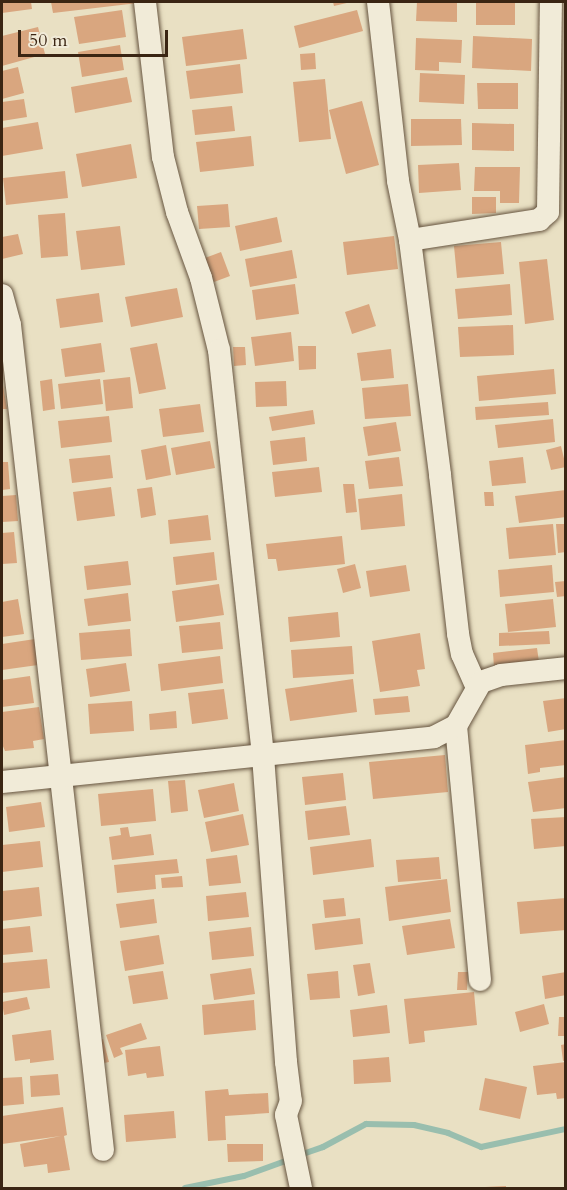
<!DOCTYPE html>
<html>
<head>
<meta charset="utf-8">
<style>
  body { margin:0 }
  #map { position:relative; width:567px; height:1190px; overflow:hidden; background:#e9e0c3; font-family:Cardo,serif }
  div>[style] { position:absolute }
  .stream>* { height:6px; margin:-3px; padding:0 3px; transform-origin:3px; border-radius:3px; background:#99beae }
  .building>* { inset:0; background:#d9a67f }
  .roads { filter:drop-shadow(0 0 2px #66543f) drop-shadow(0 0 2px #66543f) }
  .minor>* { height:22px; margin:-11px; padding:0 11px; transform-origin:11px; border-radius:11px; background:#f1ebd8 }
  span { translate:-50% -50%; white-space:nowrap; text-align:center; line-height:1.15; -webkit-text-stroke:6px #f1ebd8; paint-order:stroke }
  .frame { position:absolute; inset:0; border:3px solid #3a2513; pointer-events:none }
  .scale { position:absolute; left:18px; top:30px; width:150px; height:27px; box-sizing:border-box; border:3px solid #3a2513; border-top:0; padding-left:8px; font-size:18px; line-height:21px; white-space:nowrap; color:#3a2513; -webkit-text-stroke:4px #f1ebd8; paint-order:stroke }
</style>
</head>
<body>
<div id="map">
  <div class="stream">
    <div style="left:300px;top:1155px;width:24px;rotate:-19deg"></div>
    <div style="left:323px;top:1147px;width:49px;rotate:-28.1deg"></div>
    <div style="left:366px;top:1124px;width:48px;rotate:1.2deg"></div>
    <div style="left:414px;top:1125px;width:35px;rotate:13deg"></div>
    <div style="left:448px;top:1133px;width:36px;rotate:23deg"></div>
    <div style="left:481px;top:1147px;width:87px;rotate:-12deg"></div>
    <div style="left:185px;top:1188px;width:60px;rotate:-11.5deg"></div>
    <div style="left:244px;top:1176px;width:50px;rotate:-19.9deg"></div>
  </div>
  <div class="building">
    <div style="clip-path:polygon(2px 2px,31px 2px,32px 9px,2px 13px)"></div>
    <div style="clip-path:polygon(51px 2px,138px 2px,138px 3px,53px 13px)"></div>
    <div style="clip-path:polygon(333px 2px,351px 2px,334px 6px)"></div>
    <div style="clip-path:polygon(417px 2px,457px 2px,457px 22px,416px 21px)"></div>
    <div style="clip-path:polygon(476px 2px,515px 2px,515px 25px,476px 25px)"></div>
    <div style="clip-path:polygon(122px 10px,126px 37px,79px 44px,74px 17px)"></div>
    <div style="clip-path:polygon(357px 10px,363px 31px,299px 48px,294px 26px)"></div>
    <div style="clip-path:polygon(38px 27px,45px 54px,2px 66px,2px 36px)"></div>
    <div style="clip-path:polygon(243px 29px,247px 59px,186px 66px,182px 37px)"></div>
    <div style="clip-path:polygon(473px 36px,532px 39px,531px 71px,472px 68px)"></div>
    <div style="clip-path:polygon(416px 38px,462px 40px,461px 63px,439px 62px,439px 71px,415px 70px)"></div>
    <div style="clip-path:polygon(120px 45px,124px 70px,82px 77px,78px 52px)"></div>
    <div style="clip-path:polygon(315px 53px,316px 69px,301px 70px,300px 54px)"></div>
    <div style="clip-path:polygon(240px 64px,243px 93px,190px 99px,186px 71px)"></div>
    <div style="clip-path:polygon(18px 67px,24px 93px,2px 99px,2px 71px)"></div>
    <div style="clip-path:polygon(420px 73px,465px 75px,464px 104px,419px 102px)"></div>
    <div style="clip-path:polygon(127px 77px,132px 102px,75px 113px,71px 87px)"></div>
    <div style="clip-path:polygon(325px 79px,331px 139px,299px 142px,293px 82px)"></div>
    <div style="clip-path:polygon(477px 83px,518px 83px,518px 109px,478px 109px)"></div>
    <div style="clip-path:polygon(24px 99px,27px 117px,2px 121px,2px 102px)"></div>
    <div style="clip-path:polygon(362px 101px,379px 165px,346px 174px,329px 110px)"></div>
    <div style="clip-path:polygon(232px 106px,235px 131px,195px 135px,192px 110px)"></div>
    <div style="clip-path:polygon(411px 119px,461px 119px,462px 145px,411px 146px)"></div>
    <div style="clip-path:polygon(38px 122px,43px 149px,2px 156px,2px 128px)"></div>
    <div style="clip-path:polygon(472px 123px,514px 124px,514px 151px,472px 150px)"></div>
    <div style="clip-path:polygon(251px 136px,254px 166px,200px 172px,196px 142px)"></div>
    <div style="clip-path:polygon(131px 144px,137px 178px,82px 187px,76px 154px)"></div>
    <div style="clip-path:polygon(459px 163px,461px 190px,419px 193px,418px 165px)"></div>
    <div style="clip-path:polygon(475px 167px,520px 167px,519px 203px,500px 203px,500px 191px,474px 191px)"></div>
    <div style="clip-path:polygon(65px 171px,68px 198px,6px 205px,3px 178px)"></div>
    <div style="clip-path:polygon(472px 197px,496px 197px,496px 213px,472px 214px)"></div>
    <div style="clip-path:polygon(228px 204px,230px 227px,199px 229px,197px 206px)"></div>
    <div style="clip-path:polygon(65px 213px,68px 256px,41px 258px,38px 215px)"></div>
    <div style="clip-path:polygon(277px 217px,282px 242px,240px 251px,235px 226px)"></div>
    <div style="clip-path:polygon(120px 226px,125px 265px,81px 270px,76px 231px)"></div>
    <div style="clip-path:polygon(18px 234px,23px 254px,2px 259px,2px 237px)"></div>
    <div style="clip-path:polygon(394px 236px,398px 269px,347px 275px,343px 242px)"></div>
    <div style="clip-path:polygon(501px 242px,504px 274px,457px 278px,454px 246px)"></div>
    <div style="clip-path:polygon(292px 250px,297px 278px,250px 287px,245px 259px)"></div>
    <div style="clip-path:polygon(221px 252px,230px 276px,214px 282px,205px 258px)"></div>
    <div style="clip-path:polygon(547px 259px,554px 320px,525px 324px,519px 262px)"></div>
    <div style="clip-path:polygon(295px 284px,299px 314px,256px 320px,252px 290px)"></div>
    <div style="clip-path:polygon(510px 284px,512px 315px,458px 319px,455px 289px)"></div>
    <div style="clip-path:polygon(177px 288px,183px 317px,131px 327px,125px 297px)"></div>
    <div style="clip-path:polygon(99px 293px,103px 322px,60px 328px,56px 299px)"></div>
    <div style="clip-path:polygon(369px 304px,376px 326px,352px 334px,345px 312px)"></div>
    <div style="clip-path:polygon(513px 325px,514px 355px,460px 357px,458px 327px)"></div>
    <div style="clip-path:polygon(291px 332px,294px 361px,255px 366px,251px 337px)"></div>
    <div style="clip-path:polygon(101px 343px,105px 372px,65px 377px,61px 349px)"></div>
    <div style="clip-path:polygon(157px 343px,166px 389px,139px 394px,130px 348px)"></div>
    <div style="clip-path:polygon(298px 346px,316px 346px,316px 369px,299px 370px)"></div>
    <div style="clip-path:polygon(233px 347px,245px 347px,246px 365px,234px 366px)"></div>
    <div style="clip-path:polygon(391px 349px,394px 378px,361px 381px,357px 353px)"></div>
    <div style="clip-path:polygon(554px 369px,556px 394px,479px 401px,477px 376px)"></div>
    <div style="clip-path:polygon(130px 377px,133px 408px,106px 411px,103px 380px)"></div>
    <div style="clip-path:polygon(2px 379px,7px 409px,2px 409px)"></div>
    <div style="clip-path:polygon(52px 379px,55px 409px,43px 411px,40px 381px)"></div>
    <div style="clip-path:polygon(100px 379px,103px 404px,61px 409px,58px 384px)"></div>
    <div style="clip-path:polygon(286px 381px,287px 406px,256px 407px,255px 382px)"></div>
    <div style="clip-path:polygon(408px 384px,411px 416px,365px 419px,362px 388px)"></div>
    <div style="clip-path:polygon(548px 402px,549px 415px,476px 420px,475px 407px)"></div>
    <div style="clip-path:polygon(200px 404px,204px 432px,163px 437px,159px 409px)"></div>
    <div style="clip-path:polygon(313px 410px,315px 424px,272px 431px,269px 417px)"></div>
    <div style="clip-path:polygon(109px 416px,112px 442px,61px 448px,58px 421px)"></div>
    <div style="clip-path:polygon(553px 419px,555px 442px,498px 448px,495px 425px)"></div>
    <div style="clip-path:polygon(396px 422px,401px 451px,368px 456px,363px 427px)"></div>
    <div style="clip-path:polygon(305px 437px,307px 461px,273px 465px,270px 441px)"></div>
    <div style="clip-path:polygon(210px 441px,215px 468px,176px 475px,171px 448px)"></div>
    <div style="clip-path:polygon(166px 445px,171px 475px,146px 480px,141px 450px)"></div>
    <div style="clip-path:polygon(561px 446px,566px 467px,551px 470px,546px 450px)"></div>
    <div style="clip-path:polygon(110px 455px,113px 478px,72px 483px,69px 459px)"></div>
    <div style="clip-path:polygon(399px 457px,403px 486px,369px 489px,365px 461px)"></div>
    <div style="clip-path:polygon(523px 457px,526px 483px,492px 486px,489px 461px)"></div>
    <div style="clip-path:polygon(2px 462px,8px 462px,10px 489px,2px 490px)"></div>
    <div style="clip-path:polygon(319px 467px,322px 492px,275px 497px,272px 472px)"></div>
    <div style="clip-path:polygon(343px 484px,354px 484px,357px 512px,346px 513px)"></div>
    <div style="clip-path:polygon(111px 487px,115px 516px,77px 521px,73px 492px)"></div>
    <div style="clip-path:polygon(152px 487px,156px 515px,141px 518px,137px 489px)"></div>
    <div style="clip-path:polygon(566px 490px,566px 517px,519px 523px,515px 496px)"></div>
    <div style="clip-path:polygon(484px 492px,493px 492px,494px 506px,485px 506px)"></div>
    <div style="clip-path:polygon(402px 494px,405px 526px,361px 530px,358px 499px)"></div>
    <div style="clip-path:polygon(16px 495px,18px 521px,2px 522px,2px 496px)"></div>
    <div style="clip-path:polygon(208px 515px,211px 540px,170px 544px,168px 520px)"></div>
    <div style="clip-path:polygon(553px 524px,556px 555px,509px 559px,506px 528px)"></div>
    <div style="clip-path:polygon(556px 524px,566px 524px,566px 552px,558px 553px)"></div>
    <div style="clip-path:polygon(14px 532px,17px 563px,2px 564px,2px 533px)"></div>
    <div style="clip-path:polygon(342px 536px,345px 564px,278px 571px,276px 559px,268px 559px,266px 544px)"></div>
    <div style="clip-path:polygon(214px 552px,217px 580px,176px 585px,173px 557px)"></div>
    <div style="clip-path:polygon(128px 561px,131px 585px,87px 590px,84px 566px)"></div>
    <div style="clip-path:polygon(355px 564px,361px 588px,343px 593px,337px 569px)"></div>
    <div style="clip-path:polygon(406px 565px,410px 591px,370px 597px,366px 571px)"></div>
    <div style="clip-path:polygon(552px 565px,554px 592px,500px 597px,498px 570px)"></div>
    <div style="clip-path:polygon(566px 581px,566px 596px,557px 597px,555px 582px)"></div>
    <div style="clip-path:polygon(219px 584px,224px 615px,176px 622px,172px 591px)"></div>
    <div style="clip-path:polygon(128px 593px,131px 621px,88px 626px,84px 599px)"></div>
    <div style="clip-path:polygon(18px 599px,24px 634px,2px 637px,2px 602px)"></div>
    <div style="clip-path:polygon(553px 599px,556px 627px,508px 632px,505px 604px)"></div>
    <div style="clip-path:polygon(338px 612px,340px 637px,290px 642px,288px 617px)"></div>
    <div style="clip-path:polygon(220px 622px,223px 649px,182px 653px,179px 626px)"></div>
    <div style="clip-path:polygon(130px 629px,132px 656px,81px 660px,79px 633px)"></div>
    <div style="clip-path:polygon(549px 631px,550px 644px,499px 646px,499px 633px)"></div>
    <div style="clip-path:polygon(420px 633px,425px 669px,417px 670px,420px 686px,380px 692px,372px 641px)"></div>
    <div style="clip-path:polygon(35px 639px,38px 665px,2px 670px,2px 644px)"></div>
    <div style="clip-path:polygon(352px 646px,354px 674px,293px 678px,291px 650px)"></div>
    <div style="clip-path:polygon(537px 648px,539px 662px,494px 667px,493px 653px)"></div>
    <div style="clip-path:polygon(220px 656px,223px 683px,161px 691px,158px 664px)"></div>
    <div style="clip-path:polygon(126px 663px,130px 691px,90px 697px,86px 669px)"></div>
    <div style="clip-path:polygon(30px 676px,34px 703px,2px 707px,2px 680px)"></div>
    <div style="clip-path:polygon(353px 679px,357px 712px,290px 721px,285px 689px)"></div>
    <div style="clip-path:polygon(224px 689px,228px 719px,192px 724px,188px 693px)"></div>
    <div style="clip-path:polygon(408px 696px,410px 712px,375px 715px,373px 699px)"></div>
    <div style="clip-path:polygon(566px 698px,566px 729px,548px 732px,543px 701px)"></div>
    <div style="clip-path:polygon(132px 701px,134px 731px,90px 734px,88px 704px)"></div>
    <div style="clip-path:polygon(39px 707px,44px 739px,33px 741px,34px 748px,5px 751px,2px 744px,2px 712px)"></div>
    <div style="clip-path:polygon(176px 711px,177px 728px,150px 730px,149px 714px)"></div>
    <div style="clip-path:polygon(566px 740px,566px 765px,540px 768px,540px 772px,528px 774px,525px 745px)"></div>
    <div style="clip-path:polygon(445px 755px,448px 792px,373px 799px,369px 762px)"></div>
    <div style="clip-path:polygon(343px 773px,346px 800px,305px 805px,302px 777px)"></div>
    <div style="clip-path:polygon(566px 777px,566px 808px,533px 812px,528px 782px)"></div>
    <div style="clip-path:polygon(185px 780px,188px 811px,171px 813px,168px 781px)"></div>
    <div style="clip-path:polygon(234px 783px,239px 811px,204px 818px,198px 790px)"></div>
    <div style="clip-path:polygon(153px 789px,156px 821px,101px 826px,98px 794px)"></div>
    <div style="clip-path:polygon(41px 802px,45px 827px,9px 832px,6px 807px)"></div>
    <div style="clip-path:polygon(346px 806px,350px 835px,308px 840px,305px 811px)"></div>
    <div style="clip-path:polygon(243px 814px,249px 845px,211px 852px,205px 822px)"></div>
    <div style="clip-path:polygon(566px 817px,566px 846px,534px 849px,531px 819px)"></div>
    <div style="clip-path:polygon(128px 827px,130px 837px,151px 834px,154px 855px,112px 860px,109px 837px,121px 835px,120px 828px)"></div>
    <div style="clip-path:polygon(371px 839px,374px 867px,313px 875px,310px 847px)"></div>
    <div style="clip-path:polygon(40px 841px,43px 867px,2px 872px,2px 845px)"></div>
    <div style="clip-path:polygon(237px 855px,241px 883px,209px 886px,206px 859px)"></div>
    <div style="clip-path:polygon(439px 857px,441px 879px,398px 882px,396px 860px)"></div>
    <div style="clip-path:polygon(177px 859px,179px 873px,155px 875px,156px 889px,117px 893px,114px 865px)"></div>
    <div style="clip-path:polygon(182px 876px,183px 887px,162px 888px,161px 878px)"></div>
    <div style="clip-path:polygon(447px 879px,451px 912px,389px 921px,385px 887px)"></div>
    <div style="clip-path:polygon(39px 887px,42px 916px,2px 921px,2px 891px)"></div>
    <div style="clip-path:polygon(246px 892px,249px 917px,208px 921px,206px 896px)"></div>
    <div style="clip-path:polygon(344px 898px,346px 916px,325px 918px,323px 900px)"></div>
    <div style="clip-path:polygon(566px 898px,566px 930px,520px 934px,517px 902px)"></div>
    <div style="clip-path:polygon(154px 899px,157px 923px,120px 928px,116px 904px)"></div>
    <div style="clip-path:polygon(360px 918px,363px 944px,315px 950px,312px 924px)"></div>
    <div style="clip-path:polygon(450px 919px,455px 948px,407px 955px,402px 926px)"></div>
    <div style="clip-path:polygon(30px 926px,33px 952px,2px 955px,2px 929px)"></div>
    <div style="clip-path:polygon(251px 927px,254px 956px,212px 960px,209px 932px)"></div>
    <div style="clip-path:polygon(159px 935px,164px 964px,125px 971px,120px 941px)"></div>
    <div style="clip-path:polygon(47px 959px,50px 988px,2px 993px,2px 963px)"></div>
    <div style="clip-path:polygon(370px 963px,375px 993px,358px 996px,353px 965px)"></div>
    <div style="clip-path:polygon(251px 968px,255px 994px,214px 1000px,210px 974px)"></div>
    <div style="clip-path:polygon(163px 971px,168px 999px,133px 1004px,128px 976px)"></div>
    <div style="clip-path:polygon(338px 971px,340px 998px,310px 1000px,307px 974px)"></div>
    <div style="clip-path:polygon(458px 972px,468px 972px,467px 990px,457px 990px)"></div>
    <div style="clip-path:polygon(566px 972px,566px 995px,545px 999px,542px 976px)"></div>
    <div style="clip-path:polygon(474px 992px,477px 1025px,424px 1031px,425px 1042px,409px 1044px,404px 999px)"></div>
    <div style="clip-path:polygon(27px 997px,30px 1009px,4px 1015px,2px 1002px)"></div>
    <div style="clip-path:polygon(254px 1000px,256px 1030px,204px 1035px,202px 1005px)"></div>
    <div style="clip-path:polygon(544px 1004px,549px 1024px,520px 1032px,515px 1012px)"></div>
    <div style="clip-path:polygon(387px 1005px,390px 1033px,353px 1037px,350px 1010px)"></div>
    <div style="clip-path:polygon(559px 1017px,566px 1017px,566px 1036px,558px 1036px)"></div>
    <div style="clip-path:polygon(141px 1023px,147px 1039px,120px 1048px,123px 1054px,114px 1058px,106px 1035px)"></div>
    <div style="clip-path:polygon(51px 1030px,54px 1060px,30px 1063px,30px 1059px,15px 1061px,12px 1035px)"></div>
    <div style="clip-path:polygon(103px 1039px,109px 1062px,94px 1065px,89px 1043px)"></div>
    <div style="clip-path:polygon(566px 1044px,566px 1060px,563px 1061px,561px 1045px)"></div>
    <div style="clip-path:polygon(160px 1046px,164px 1076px,147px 1078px,146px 1073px,128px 1076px,125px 1050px)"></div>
    <div style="clip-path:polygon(389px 1057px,391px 1082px,354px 1084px,353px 1060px)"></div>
    <div style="clip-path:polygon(566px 1062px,566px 1098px,557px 1099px,556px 1093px,537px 1095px,533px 1066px)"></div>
    <div style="clip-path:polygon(58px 1074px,60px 1095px,31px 1097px,30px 1076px)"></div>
    <div style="clip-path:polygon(22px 1077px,24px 1104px,2px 1106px,2px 1078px)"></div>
    <div style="clip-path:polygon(485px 1078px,527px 1087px,520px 1119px,479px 1110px)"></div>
    <div style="clip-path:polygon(228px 1089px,229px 1095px,268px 1093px,269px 1113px,225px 1116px,226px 1140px,208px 1141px,205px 1091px)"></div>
    <div style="clip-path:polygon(63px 1107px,67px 1135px,64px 1136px,70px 1170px,48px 1173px,47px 1164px,24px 1167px,20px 1144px,61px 1136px,2px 1144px,2px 1116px)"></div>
    <div style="clip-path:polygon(174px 1111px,176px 1138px,126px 1142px,124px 1115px)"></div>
    <div style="clip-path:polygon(227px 1144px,263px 1144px,263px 1161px,228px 1162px)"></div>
    <div style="clip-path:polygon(506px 1186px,506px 1188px,485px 1188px,485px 1187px)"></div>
  </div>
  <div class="roads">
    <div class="minor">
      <div style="left:145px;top:2px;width:156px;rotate:83.4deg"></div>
      <div style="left:163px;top:157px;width:57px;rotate:75.7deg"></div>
      <div style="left:177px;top:212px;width:70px;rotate:70deg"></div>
      <div style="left:201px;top:278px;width:74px;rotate:76deg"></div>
      <div style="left:219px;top:350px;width:408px;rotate:83.8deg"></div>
      <div style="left:263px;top:756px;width:307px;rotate:85.7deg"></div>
      <div style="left:286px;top:1062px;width:39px;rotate:83deg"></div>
      <div style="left:291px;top:1101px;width:15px;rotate:110deg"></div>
      <div style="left:286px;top:1115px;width:75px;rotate:78.4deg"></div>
      <div style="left:378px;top:2px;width:180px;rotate:83.6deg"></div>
      <div style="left:398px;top:181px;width:60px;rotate:78.5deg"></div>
      <div style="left:410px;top:240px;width:237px;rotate:82.7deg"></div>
      <div style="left:440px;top:475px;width:160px;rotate:83.5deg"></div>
      <div style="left:458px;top:634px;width:20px;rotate:79deg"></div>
      <div style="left:462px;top:654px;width:35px;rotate:66deg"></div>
      <div style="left:410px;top:240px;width:131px;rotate:-8.8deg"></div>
      <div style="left:539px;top:220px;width:12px;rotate:-42deg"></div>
      <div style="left:548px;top:212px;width:210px;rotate:-89.2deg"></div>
      <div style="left:2px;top:295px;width:31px;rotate:75deg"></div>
      <div style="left:10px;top:325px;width:830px;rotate:83.57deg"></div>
      <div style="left:456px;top:726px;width:255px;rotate:84.6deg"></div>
      <div style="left:2px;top:782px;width:434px;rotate:-5.9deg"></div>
      <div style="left:434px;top:737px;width:25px;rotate:-27deg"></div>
      <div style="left:456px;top:726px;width:51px;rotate:-60.4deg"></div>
      <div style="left:481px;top:682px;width:21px;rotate:-19deg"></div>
      <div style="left:501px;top:675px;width:65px;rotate:-6.1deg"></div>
    </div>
  </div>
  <div class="frame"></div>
  <div class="scale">50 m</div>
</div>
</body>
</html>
